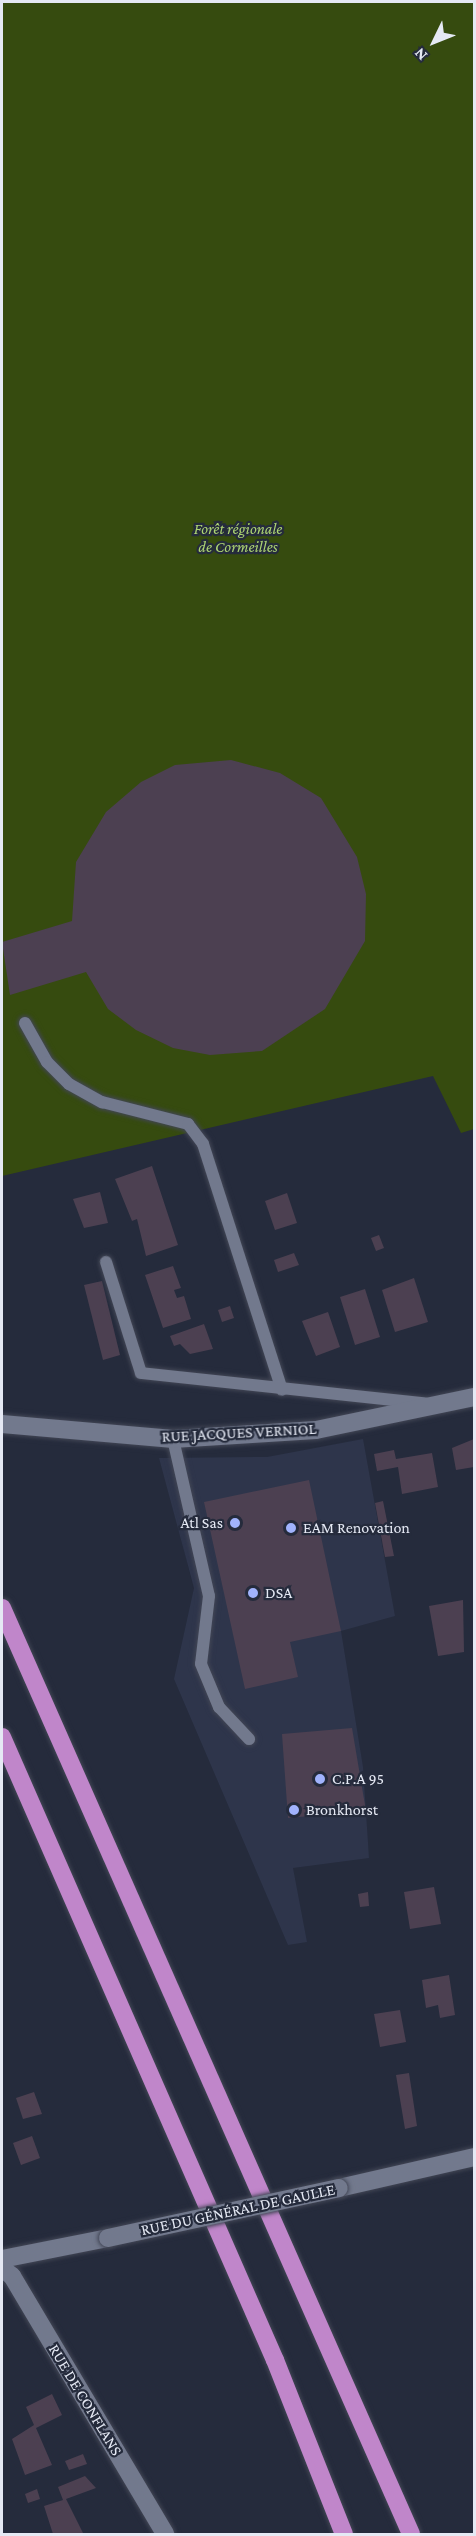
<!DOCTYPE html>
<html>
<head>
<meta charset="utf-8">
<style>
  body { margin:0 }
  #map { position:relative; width:476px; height:2536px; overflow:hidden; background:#252b3c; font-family:"Crimson Pro",serif }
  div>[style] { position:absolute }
  .built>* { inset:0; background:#2e354b }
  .green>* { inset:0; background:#364b0f }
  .building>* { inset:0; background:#4c4051 }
  .roads { filter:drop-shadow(0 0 2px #424655) drop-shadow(0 0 2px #424655) }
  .lane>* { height:12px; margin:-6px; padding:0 6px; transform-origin:6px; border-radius:6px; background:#72798d }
  .street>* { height:18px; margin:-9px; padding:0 9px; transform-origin:9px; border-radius:9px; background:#72798d }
  .secondary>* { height:18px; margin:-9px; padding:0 9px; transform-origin:9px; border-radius:9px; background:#72798d }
  .highway>* { height:18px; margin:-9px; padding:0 9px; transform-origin:9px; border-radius:9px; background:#c086ca }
  .bridges { filter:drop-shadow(0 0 2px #424655) drop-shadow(0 0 2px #424655) }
  .secondary-bridge>* { height:18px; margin:-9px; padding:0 9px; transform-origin:9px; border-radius:9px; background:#72798d }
  .dots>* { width:16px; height:16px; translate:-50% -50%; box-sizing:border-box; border:3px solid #252b3c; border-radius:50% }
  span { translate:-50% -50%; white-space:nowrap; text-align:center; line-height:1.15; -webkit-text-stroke:4.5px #252b3c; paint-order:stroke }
  .park-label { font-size:16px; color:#add473; font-style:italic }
  .street-label { font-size:16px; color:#e5e9f4 }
  .poi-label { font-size:16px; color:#e5e9f4 }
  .right { translate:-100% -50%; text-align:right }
  .left { translate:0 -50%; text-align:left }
  .frame { position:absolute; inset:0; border:3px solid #e5e9f4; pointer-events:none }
  .north { position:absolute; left:404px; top:12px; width:60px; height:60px; -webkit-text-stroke:4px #252b3c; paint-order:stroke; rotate:227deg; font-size:16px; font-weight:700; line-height:24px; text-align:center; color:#e5e9f4 }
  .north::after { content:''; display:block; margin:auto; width:21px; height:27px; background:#e5e9f4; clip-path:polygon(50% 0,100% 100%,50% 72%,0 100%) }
</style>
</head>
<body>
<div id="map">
  <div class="built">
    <div style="clip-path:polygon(363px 1439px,395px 1616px,341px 1631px,363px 1767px,369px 1858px,293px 1868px,307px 1942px,288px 1945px,174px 1679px,194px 1588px,159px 1458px,267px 1457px)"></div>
  </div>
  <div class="green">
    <div style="clip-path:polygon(2px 2px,474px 2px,474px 1129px,461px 1133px,433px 1076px,2px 1176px)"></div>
  </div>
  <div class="building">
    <div style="clip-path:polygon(231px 760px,280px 773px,321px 798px,357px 857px,366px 894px,365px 941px,325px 1009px,262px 1051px,210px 1055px,173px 1048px,136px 1030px,108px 1009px,86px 972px,10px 995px,2px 942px,72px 921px,76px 862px,106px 812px,141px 782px,175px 765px)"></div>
    <div style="clip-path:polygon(152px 1166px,178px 1245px,146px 1256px,137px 1219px,132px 1221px,115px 1179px)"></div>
    <div style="clip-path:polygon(100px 1192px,108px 1223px,84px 1228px,73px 1199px)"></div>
    <div style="clip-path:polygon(287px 1193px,297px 1223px,275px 1230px,265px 1201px)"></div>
    <div style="clip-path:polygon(379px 1235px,384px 1248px,376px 1251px,371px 1238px)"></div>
    <div style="clip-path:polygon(294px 1253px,299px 1265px,278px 1272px,274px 1260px)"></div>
    <div style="clip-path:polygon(173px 1266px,181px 1288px,174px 1290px,177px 1298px,184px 1296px,191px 1319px,163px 1328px,145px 1275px)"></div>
    <div style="clip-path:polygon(414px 1278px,428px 1322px,395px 1332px,382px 1290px)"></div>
    <div style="clip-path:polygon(102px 1281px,120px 1355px,103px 1360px,84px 1285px)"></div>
    <div style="clip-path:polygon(365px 1289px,380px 1337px,355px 1345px,340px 1297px)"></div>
    <div style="clip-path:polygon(230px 1306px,234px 1318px,222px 1322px,218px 1310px)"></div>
    <div style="clip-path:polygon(328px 1312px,340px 1347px,316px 1356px,302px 1321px)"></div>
    <div style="clip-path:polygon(204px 1324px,213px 1349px,190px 1354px,180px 1344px,174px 1346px,170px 1336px)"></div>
    <div style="clip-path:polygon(474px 1439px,474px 1467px,456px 1470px,452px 1448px)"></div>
    <div style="clip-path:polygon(394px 1450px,396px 1459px,432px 1453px,438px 1487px,402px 1494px,398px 1467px,377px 1471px,374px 1454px)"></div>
    <div style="clip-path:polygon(309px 1480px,341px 1631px,290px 1642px,298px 1677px,245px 1689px,204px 1502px)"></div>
    <div style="clip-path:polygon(383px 1501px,394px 1556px,385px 1557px,375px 1503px)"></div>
    <div style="clip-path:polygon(463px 1600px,464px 1652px,438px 1656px,429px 1606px)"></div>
    <div style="clip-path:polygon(352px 1728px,366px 1811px,288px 1818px,282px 1734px)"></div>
    <div style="clip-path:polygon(434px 1887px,441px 1924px,410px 1929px,404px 1892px)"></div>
    <div style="clip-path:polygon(368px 1892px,369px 1906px,360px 1907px,358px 1894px)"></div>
    <div style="clip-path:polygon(449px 1975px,455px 2015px,440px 2018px,438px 2005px,426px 2008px,422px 1980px)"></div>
    <div style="clip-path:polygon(400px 2010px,406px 2042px,380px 2047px,374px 2014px)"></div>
    <div style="clip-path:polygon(409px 2073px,417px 2126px,405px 2129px,396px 2075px)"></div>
    <div style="clip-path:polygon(34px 2092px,42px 2114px,23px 2119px,16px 2098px)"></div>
    <div style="clip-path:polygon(32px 2136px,40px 2158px,21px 2165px,13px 2143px)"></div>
    <div style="clip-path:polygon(52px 2394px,62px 2415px,36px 2428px,52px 2465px,25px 2475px,12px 2439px,34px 2425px,26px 2407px)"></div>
    <div style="clip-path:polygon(83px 2454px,87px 2464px,69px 2470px,65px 2461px)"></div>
    <div style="clip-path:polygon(85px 2476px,96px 2488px,66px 2499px,83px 2533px,53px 2534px,44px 2506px,63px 2500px,58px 2487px)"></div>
    <div style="clip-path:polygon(37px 2489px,40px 2499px,28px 2503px,25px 2494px)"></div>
  </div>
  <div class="roads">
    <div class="lane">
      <div style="left:25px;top:1023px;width:45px;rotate:60.6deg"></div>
      <div style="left:47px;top:1062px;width:31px;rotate:45deg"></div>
      <div style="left:69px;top:1084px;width:38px;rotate:29deg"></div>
      <div style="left:102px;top:1102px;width:89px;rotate:14.3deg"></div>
      <div style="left:188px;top:1124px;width:25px;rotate:53deg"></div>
      <div style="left:203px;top:1144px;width:258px;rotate:72.2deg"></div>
      <div style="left:106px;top:1262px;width:116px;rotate:72.5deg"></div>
      <div style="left:141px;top:1373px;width:285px;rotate:6.1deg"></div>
      <div style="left:173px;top:1439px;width:161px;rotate:77.1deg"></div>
      <div style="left:209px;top:1596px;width:68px;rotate:96.7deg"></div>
      <div style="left:201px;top:1664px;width:47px;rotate:67.3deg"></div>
      <div style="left:219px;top:1707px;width:44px;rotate:46.8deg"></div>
    </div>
    <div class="street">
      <div style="left:2px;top:2268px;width:13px;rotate:39deg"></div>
      <div style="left:12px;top:2276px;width:300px;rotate:59.3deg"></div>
    </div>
    <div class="secondary">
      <div style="left:2px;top:1424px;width:172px;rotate:5deg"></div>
      <div style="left:173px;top:1439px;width:143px;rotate:-3.6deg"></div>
      <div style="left:316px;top:1430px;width:161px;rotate:-11.8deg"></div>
      <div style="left:339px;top:2188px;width:139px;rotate:-12.9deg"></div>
      <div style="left:2px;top:2259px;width:108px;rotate:-11.2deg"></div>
    </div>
    <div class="highway">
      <div style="left:2px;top:1608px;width:1012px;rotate:66.17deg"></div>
      <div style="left:2px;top:1737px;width:680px;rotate:66.34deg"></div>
      <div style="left:275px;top:2360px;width:187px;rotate:68.4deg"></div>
    </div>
  </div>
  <div class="bridges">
    <div class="secondary-bridge">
      <div style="left:108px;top:2238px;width:236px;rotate:-12.2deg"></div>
    </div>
  </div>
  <div class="dots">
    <div style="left:235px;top:1523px;background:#a1b3fd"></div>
    <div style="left:291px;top:1528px;background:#a1b3fd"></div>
    <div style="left:253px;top:1593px;background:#a1b3fd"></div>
    <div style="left:320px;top:1779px;background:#a1b3fd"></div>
    <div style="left:294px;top:1810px;background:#a1b3fd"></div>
  </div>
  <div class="park-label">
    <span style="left:238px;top:538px">Forêt régionale<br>de Cormeilles</span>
  </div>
  <div class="street-label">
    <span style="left:239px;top:1433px;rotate:-3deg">RUE JACQUES VERNIOL</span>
    <span style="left:238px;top:2210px;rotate:-12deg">RUE DU GÉNÉRAL DE GAULLE</span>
    <span style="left:85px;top:2400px;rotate:59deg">RUE DE CONFLANS</span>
  </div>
  <div class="poi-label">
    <span class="right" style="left:223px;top:1523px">Atl Sas</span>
    <span class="left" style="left:303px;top:1528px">EAM Renovation</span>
    <span class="left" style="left:265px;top:1593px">DSA</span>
    <span class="left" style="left:332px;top:1779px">C.P.A 95</span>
    <span class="left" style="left:306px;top:1810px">Bronkhorst</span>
  </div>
  <div class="frame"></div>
  <div class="north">N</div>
</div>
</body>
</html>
